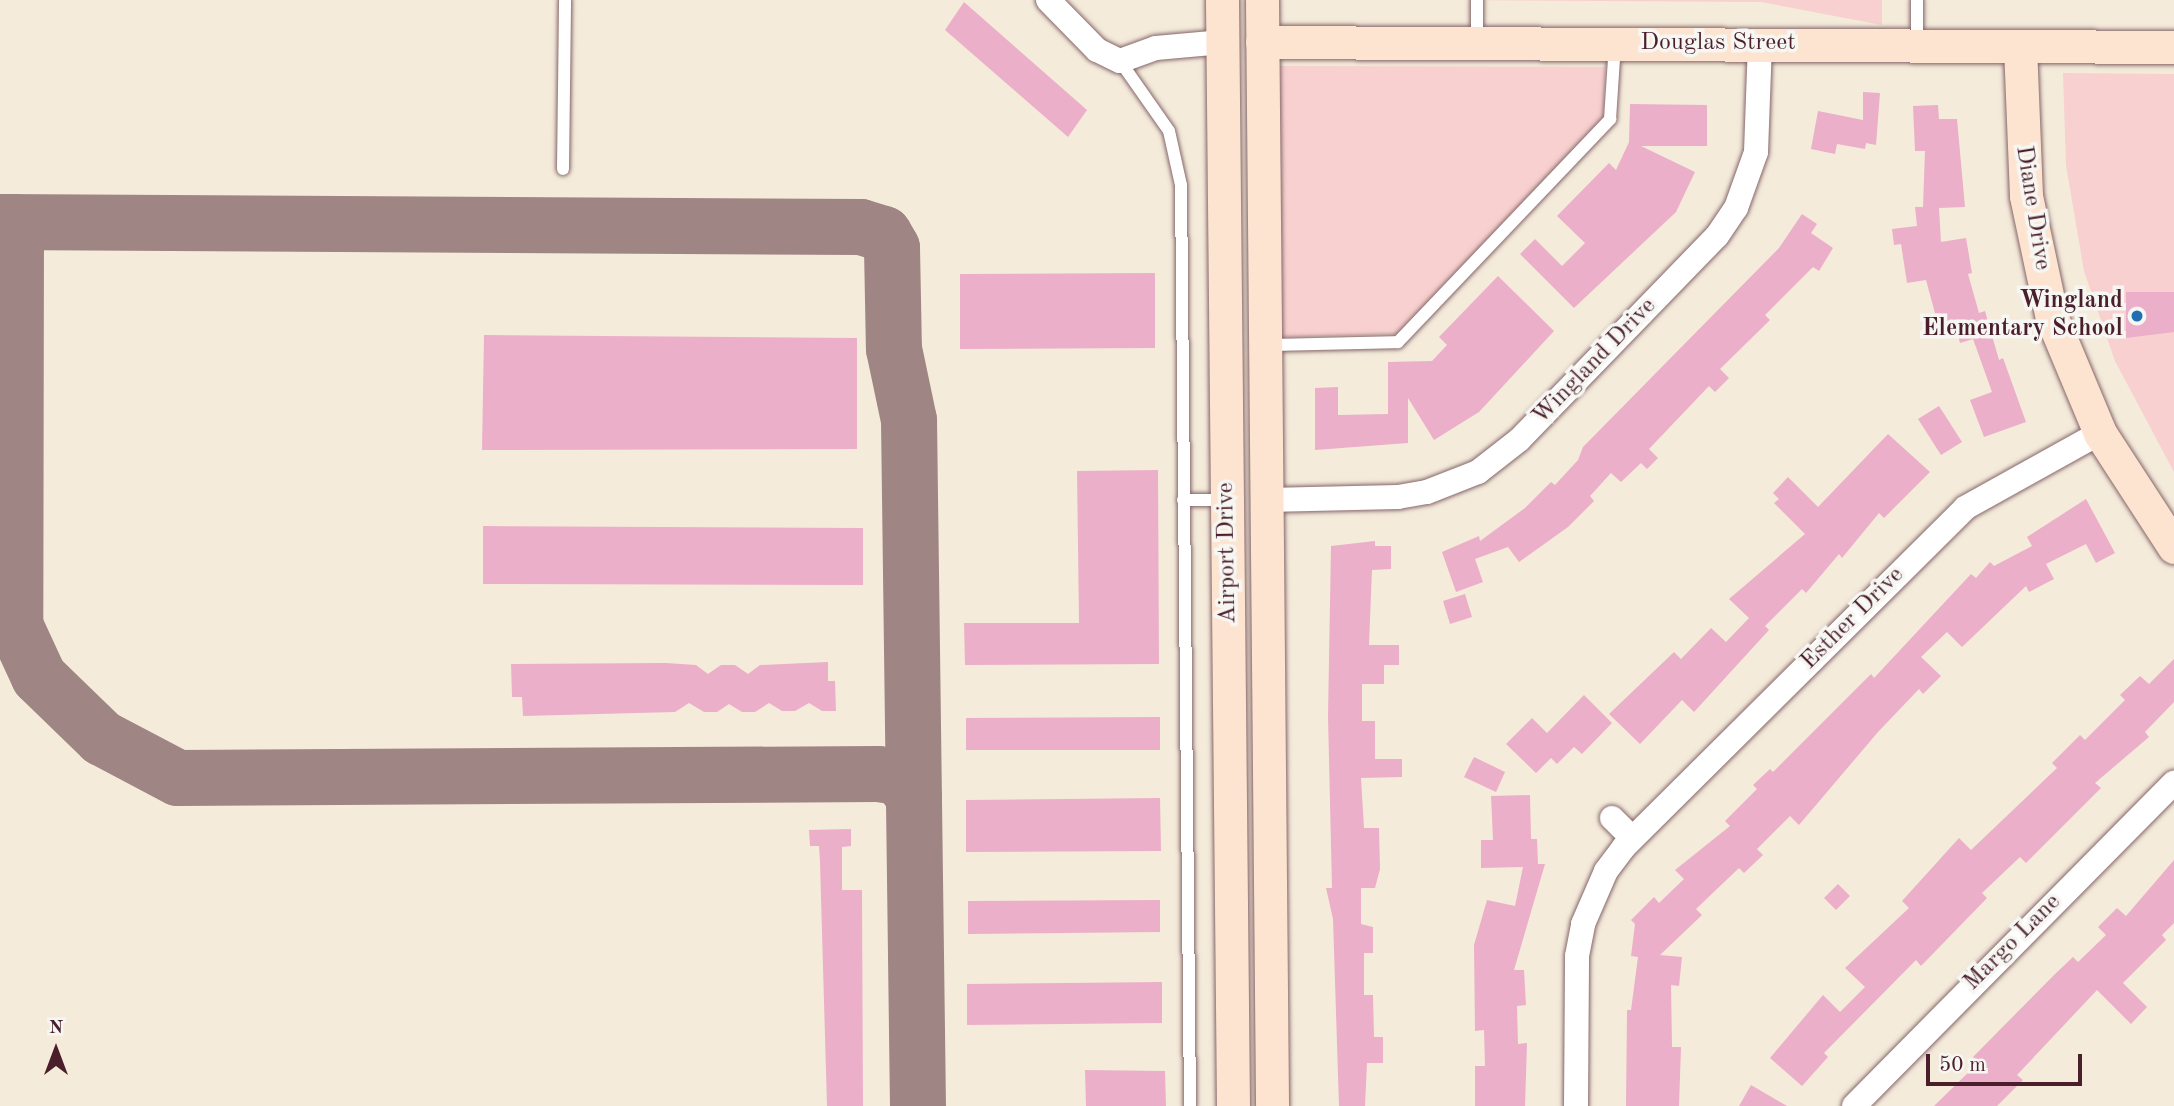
<!DOCTYPE html>
<html>
<head>
<meta charset="utf-8">
<style>
  body { margin:0 }
  #map { position:relative; width:2174px; height:1106px; overflow:hidden; background:#f4ebdb; font-family:"Old Standard TT",serif }
  div>[style] { position:absolute }
  .built>* { inset:0; background:#f7d0cf }
  .taxiway>* { height:56px; margin:-28px; padding:0 28px; transform-origin:28px; border-radius:28px; background:#9f8583 }
  .building>* { inset:0; background:#ecafc9 }
  .roads { filter:drop-shadow(0 0 2px #866669) drop-shadow(0 0 2px #866669) }
  .lane>* { height:12px; margin:-6px; padding:0 6px; transform-origin:6px; border-radius:6px; background:#fff }
  .street>* { height:24px; margin:-12px; padding:0 12px; transform-origin:12px; border-radius:12px; background:#fff }
  .secondary>* { height:33px; margin:-16.5px; padding:0 16.5px; transform-origin:16.5px; border-radius:16.5px; background:#fde4d1 }
  .dots>* { width:19px; height:19px; translate:-50% -50%; box-sizing:border-box; border:4px solid #f6f6f2; border-radius:50% }
  span { translate:-50% -50%; white-space:nowrap; text-align:center; line-height:1.15; -webkit-text-stroke:7px #f6f6f2; paint-order:stroke }
  .street-label { font-size:24px; color:#4a1f2b }
  .poi-label { font-size:24px; color:#4a1f2b; font-weight:700 }
  .right { translate:-100% -50%; text-align:right }
  .north { position:absolute; left:21px; top:1015px; width:70px; height:70px; -webkit-text-stroke:5px #f6f6f2; paint-order:stroke; rotate:0deg; font-size:19px; font-weight:700; line-height:28px; text-align:center; color:#4a1f2b }
  .north::after { content:''; display:block; margin:auto; width:24px; height:32px; background:#4a1f2b; clip-path:polygon(50% 0,100% 100%,50% 72%,0 100%) }
  .scale { position:absolute; left:1926px; top:1054px; width:156px; height:32px; box-sizing:border-box; border:4px solid #4a1f2b; border-top:0; padding-left:9px; font-size:21px; line-height:24px; white-space:nowrap; color:#4a1f2b; -webkit-text-stroke:5px #f6f6f2; paint-order:stroke }
</style>
</head>
<body>
<div id="map">
  <div class="built">
    <div style="clip-path:polygon(1449px 0,1882px 0,1882px 25px,1761px 2px)"></div>
    <div style="clip-path:polygon(1279px 66px,1605px 67px,1604px 121px,1398px 334px,1281px 337px)"></div>
    <div style="clip-path:polygon(2063px 73px,2174px 74px,2174px 472px,2115px 361px,2084px 271px,2066px 165px)"></div>
  </div>
  <div class="taxiway">
    <div style="left:0;top:222px;width:861px;rotate:0.33deg"></div>
    <div style="left:861px;top:227px;width:24px;rotate:17deg"></div>
    <div style="left:884px;top:234px;width:16px;rotate:60deg"></div>
    <div style="left:892px;top:248px;width:101px;rotate:88.9deg"></div>
    <div style="left:894px;top:349px;width:73px;rotate:78.1deg"></div>
    <div style="left:909px;top:420px;width:686px;rotate:89.25deg"></div>
    <div style="left:16px;top:222px;width:403px;rotate:90.1deg"></div>
    <div style="left:15px;top:625px;width:57px;rotate:65.2deg"></div>
    <div style="left:39px;top:677px;width:88px;rotate:44.1deg"></div>
    <div style="left:102px;top:738px;width:86px;rotate:27.8deg"></div>
    <div style="left:178px;top:778px;width:700px;rotate:-0.33deg"></div>
    <div style="left:878px;top:774px;width:21px;rotate:8deg"></div>
    <div style="left:899px;top:777px;width:25px;rotate:53deg"></div>
  </div>
  <div class="building">
    <div style="clip-path:polygon(964px 2px,1087px 110px,1068px 137px,945px 30px)"></div>
    <div style="clip-path:polygon(1863px 92px,1880px 93px,1876px 145px,1866px 143px,1865px 149px,1837px 144px,1835px 154px,1811px 149px,1818px 111px,1863px 120px)"></div>
    <div style="clip-path:polygon(1630px 104px,1707px 105px,1707px 146px,1641px 146px,1695px 172px,1676px 212px,1574px 308px,1520px 254px,1535px 239px,1562px 266px,1585px 243px,1557px 216px,1609px 163px,1616px 170px,1629px 142px)"></div>
    <div style="clip-path:polygon(1938px 105px,1939px 119px,1957px 119px,1965px 207px,1939px 208px,1941px 242px,1966px 238px,1972px 273px,1968px 274px,1979px 313px,1985px 311px,1999px 360px,2003px 358px,2026px 422px,1984px 437px,1970px 400px,1992px 392px,1973px 339px,1960px 343px,1955px 324px,1939px 328px,1926px 280px,1907px 283px,1901px 244px,1894px 245px,1892px 229px,1917px 226px,1915px 207px,1923px 207px,1925px 151px,1915px 151px,1913px 106px)"></div>
    <div style="clip-path:polygon(1802px 214px,1817px 224px,1811px 233px,1833px 248px,1819px 271px,1813px 267px,1765px 315px,1770px 320px,1720px 369px,1729px 378px,1715px 392px,1709px 386px,1649px 449px,1658px 458px,1647px 469px,1641px 463px,1621px 482px,1611px 473px,1590px 496px,1594px 501px,1568px 527px,1519px 562px,1508px 547px,1475px 559px,1483px 582px,1456px 592px,1442px 552px,1479px 536px,1480px 541px,1525px 508px,1551px 482px,1555px 485px,1578px 460px,1583px 447px,1779px 248px)"></div>
    <div style="clip-path:polygon(1155px 273px,1155px 348px,960px 349px,960px 274px)"></div>
    <div style="clip-path:polygon(1498px 276px,1554px 331px,1479px 412px,1434px 440px,1408px 398px,1408px 443px,1315px 450px,1315px 388px,1338px 387px,1338px 415px,1388px 414px,1388px 362px,1432px 361px,1447px 345px,1439px 337px)"></div>
    <div style="clip-path:polygon(2126px 292px,2174px 292px,2174px 332px,2126px 338px)"></div>
    <div style="clip-path:polygon(484px 335px,857px 338px,857px 449px,482px 450px)"></div>
    <div style="clip-path:polygon(1939px 406px,1962px 442px,1941px 455px,1918px 419px)"></div>
    <div style="clip-path:polygon(1888px 434px,1930px 472px,1884px 518px,1879px 513px,1842px 558px,1839px 554px,1806px 593px,1802px 589px,1765px 626px,1769px 630px,1694px 712px,1682px 700px,1640px 744px,1609px 714px,1674px 652px,1681px 659px,1711px 628px,1726px 642px,1749px 618px,1729px 599px,1805px 534px,1774px 503px,1779px 499px,1773px 493px,1788px 477px,1818px 507px)"></div>
    <div style="clip-path:polygon(1158px 470px,1159px 664px,965px 665px,964px 623px,1079px 623px,1077px 471px)"></div>
    <div style="clip-path:polygon(2086px 499px,2115px 553px,2096px 563px,2086px 544px,2046px 564px,2054px 579px,2029px 592px,2026px 586px,1962px 647px,1947px 632px,1921px 657px,1941px 676px,1923px 694px,1919px 689px,1878px 732px,1799px 825px,1790px 816px,1757px 849px,1763px 855px,1744px 873px,1739px 868px,1696px 909px,1702px 915px,1660px 955px,1682px 957px,1679px 986px,1671px 985px,1672px 1047px,1681px 1047px,1679px 1106px,1626px 1106px,1627px 1010px,1631px 1010px,1638px 957px,1631px 956px,1635px 924px,1631px 920px,1654px 897px,1659px 903px,1684px 879px,1675px 870px,1730px 826px,1725px 821px,1757px 789px,1753px 785px,1770px 769px,1773px 772px,1871px 674px,1874px 678px,1971px 574px,1976px 578px,1990px 562px,1994px 566px,2032px 546px,2027px 537px)"></div>
    <div style="clip-path:polygon(483px 526px,863px 528px,863px 585px,483px 584px)"></div>
    <div style="clip-path:polygon(1375px 541px,1375px 546px,1391px 546px,1391px 569px,1372px 570px,1369px 645px,1399px 645px,1399px 665px,1384px 665px,1384px 684px,1362px 684px,1362px 721px,1375px 721px,1375px 759px,1402px 759px,1402px 777px,1361px 778px,1364px 828px,1379px 828px,1380px 869px,1375px 888px,1361px 888px,1361px 924px,1373px 927px,1373px 953px,1364px 953px,1364px 995px,1373px 995px,1374px 1037px,1383px 1037px,1383px 1063px,1367px 1063px,1365px 1106px,1339px 1106px,1333px 919px,1326px 888px,1332px 888px,1328px 716px,1331px 546px)"></div>
    <div style="clip-path:polygon(1465px 594px,1472px 617px,1450px 624px,1443px 601px)"></div>
    <div style="clip-path:polygon(2174px 659px,2174px 702px,2145px 732px,2149px 737px,2095px 783px,2101px 788px,2026px 863px,2020px 857px,1982px 893px,1987px 898px,1921px 966px,1916px 960px,1824px 1053px,1828px 1057px,1802px 1086px,1770px 1058px,1823px 995px,1840px 1012px,1865px 987px,1845px 968px,1909px 908px,1902px 901px,1959px 838px,1971px 850px,2057px 768px,2052px 763px,2080px 735px,2085px 740px,2125px 700px,2120px 695px,2140px 676px,2149px 684px)"></div>
    <div style="clip-path:polygon(828px 662px,828px 681px,835px 681px,836px 711px,822px 711px,809px 703px,795px 711px,782px 711px,769px 703px,755px 712px,742px 712px,729px 704px,717px 712px,704px 712px,689px 703px,675px 712px,523px 716px,522px 697px,512px 697px,511px 664px,666px 663px,696px 665px,708px 674px,721px 665px,735px 665px,748px 674px,760px 665px)"></div>
    <div style="clip-path:polygon(1584px 695px,1612px 723px,1582px 754px,1574px 747px,1557px 764px,1551px 758px,1536px 773px,1506px 744px,1532px 718px,1547px 733px)"></div>
    <div style="clip-path:polygon(1160px 717px,1160px 750px,966px 750px,966px 718px)"></div>
    <div style="clip-path:polygon(1474px 757px,1505px 772px,1496px 792px,1464px 777px)"></div>
    <div style="clip-path:polygon(1530px 795px,1531px 839px,1537px 839px,1538px 864px,1545px 864px,1514px 970px,1524px 970px,1526px 1005px,1517px 1006px,1518px 1044px,1527px 1043px,1525px 1106px,1475px 1106px,1475px 1066px,1485px 1066px,1484px 1030px,1475px 1031px,1474px 945px,1487px 900px,1515px 906px,1523px 867px,1481px 868px,1481px 840px,1493px 840px,1491px 796px)"></div>
    <div style="clip-path:polygon(1160px 798px,1161px 851px,966px 852px,966px 800px)"></div>
    <div style="clip-path:polygon(851px 829px,851px 846px,842px 847px,842px 890px,862px 890px,863px 1106px,827px 1106px,820px 862px,819px 846px,810px 846px,809px 830px)"></div>
    <div style="clip-path:polygon(2174px 860px,2174px 923px,2162px 935px,2166px 940px,2123px 983px,2147px 1007px,2131px 1024px,2097px 990px,2017px 1075px,2023px 1080px,1997px 1106px,1934px 1106px,1979px 1062px,1973px 1057px,2054px 975px,2073px 957px,2078px 962px,2106px 935px,2098px 927px,2117px 908px,2126px 916px)"></div>
    <div style="clip-path:polygon(1838px 884px,1850px 896px,1836px 910px,1824px 898px)"></div>
    <div style="clip-path:polygon(1160px 900px,1160px 932px,968px 934px,968px 901px)"></div>
    <div style="clip-path:polygon(1162px 982px,1162px 1023px,967px 1025px,967px 984px)"></div>
    <div style="clip-path:polygon(1085px 1070px,1165px 1071px,1166px 1106px,1086px 1106px)"></div>
    <div style="clip-path:polygon(1751px 1085px,1787px 1106px,1739px 1106px)"></div>
  </div>
  <div class="roads">
    <div class="lane">
      <div style="left:1477px;top:42px;width:42px;rotate:-90deg"></div>
      <div style="left:1917px;top:45px;width:45px;rotate:-90deg"></div>
      <div style="left:1120px;top:61px;width:85px;rotate:55deg"></div>
      <div style="left:1169px;top:131px;width:55px;rotate:77.5deg"></div>
      <div style="left:1181px;top:185px;width:921px;rotate:89.44deg"></div>
      <div style="left:563px;top:169px;width:169px;rotate:-89.3deg"></div>
      <div style="left:1267px;top:345px;width:131px;rotate:-1.3deg"></div>
      <div style="left:1398px;top:342px;width:308px;rotate:-46.4deg"></div>
      <div style="left:1610px;top:119px;width:75px;rotate:-86.2deg"></div>
      <div style="left:1183px;top:500px;width:42px"></div>
    </div>
    <div class="street">
      <div style="left:1048px;top:0;width:70px;rotate:45.6deg"></div>
      <div style="left:1097px;top:50px;width:25px;rotate:26deg"></div>
      <div style="left:1120px;top:61px;width:38px;rotate:-20deg"></div>
      <div style="left:1156px;top:48px;width:67px;rotate:-5.1deg"></div>
      <div style="left:1267px;top:500px;width:131px;rotate:-1.3deg"></div>
      <div style="left:1398px;top:497px;width:29px;rotate:-10deg"></div>
      <div style="left:1427px;top:492px;width:55px;rotate:-21.4deg"></div>
      <div style="left:1478px;top:472px;width:52px;rotate:-38deg"></div>
      <div style="left:1519px;top:440px;width:284px;rotate:-45.9deg"></div>
      <div style="left:1717px;top:236px;width:34px;rotate:-56deg"></div>
      <div style="left:1736px;top:208px;width:59px;rotate:-70.3deg"></div>
      <div style="left:1756px;top:152px;width:107px;rotate:-87.9deg"></div>
      <div style="left:1612px;top:818px;width:28px;rotate:45deg"></div>
      <div style="left:1576px;top:1106px;width:150px;rotate:-89.6deg"></div>
      <div style="left:1577px;top:956px;width:33px;rotate:-79deg"></div>
      <div style="left:1583px;top:924px;width:58px;rotate:-66.5deg"></div>
      <div style="left:1606px;top:871px;width:30px;rotate:-53deg"></div>
      <div style="left:1624px;top:847px;width:481px;rotate:-44.8deg"></div>
      <div style="left:1965px;top:508px;width:154px;rotate:-29.1deg"></div>
      <div style="left:1854px;top:1106px;width:455px;rotate:-45.3deg"></div>
    </div>
    <div class="secondary">
      <div style="left:1222px;top:0;width:1106px;rotate:89.43deg"></div>
      <div style="left:1262px;top:0;width:1106px;rotate:89.48deg"></div>
      <div style="left:1262px;top:42px;width:912px;rotate:0.31deg"></div>
      <div style="left:2020px;top:46px;width:150px;rotate:87.7deg"></div>
      <div style="left:2026px;top:196px;width:125px;rotate:78deg"></div>
      <div style="left:2052px;top:318px;width:125px;rotate:67.3deg"></div>
      <div style="left:2100px;top:433px;width:136px;rotate:57deg"></div>
    </div>
  </div>
  <div class="dots">
    <div style="left:2137px;top:316px;background:#1f6fb2"></div>
  </div>
  <div class="street-label">
    <span style="left:1718px;top:44px">Douglas Street</span>
    <span style="left:2032px;top:208px;rotate:81deg">Diane Drive</span>
    <span style="left:1595px;top:362px;rotate:-46deg">Wingland Drive</span>
    <span style="left:1228px;top:553px;rotate:-91deg">Airport Drive</span>
    <span style="left:1853px;top:619px;rotate:-45deg">Esther Drive</span>
    <span style="left:2013px;top:943px;rotate:-45deg">Margo Lane</span>
  </div>
  <div class="poi-label">
    <span class="right" style="left:2123px;top:316px">Wingland<br>Elementary School</span>
  </div>
  <div class="north">N</div>
  <div class="scale">50 m</div>
</div>
</body>
</html>
